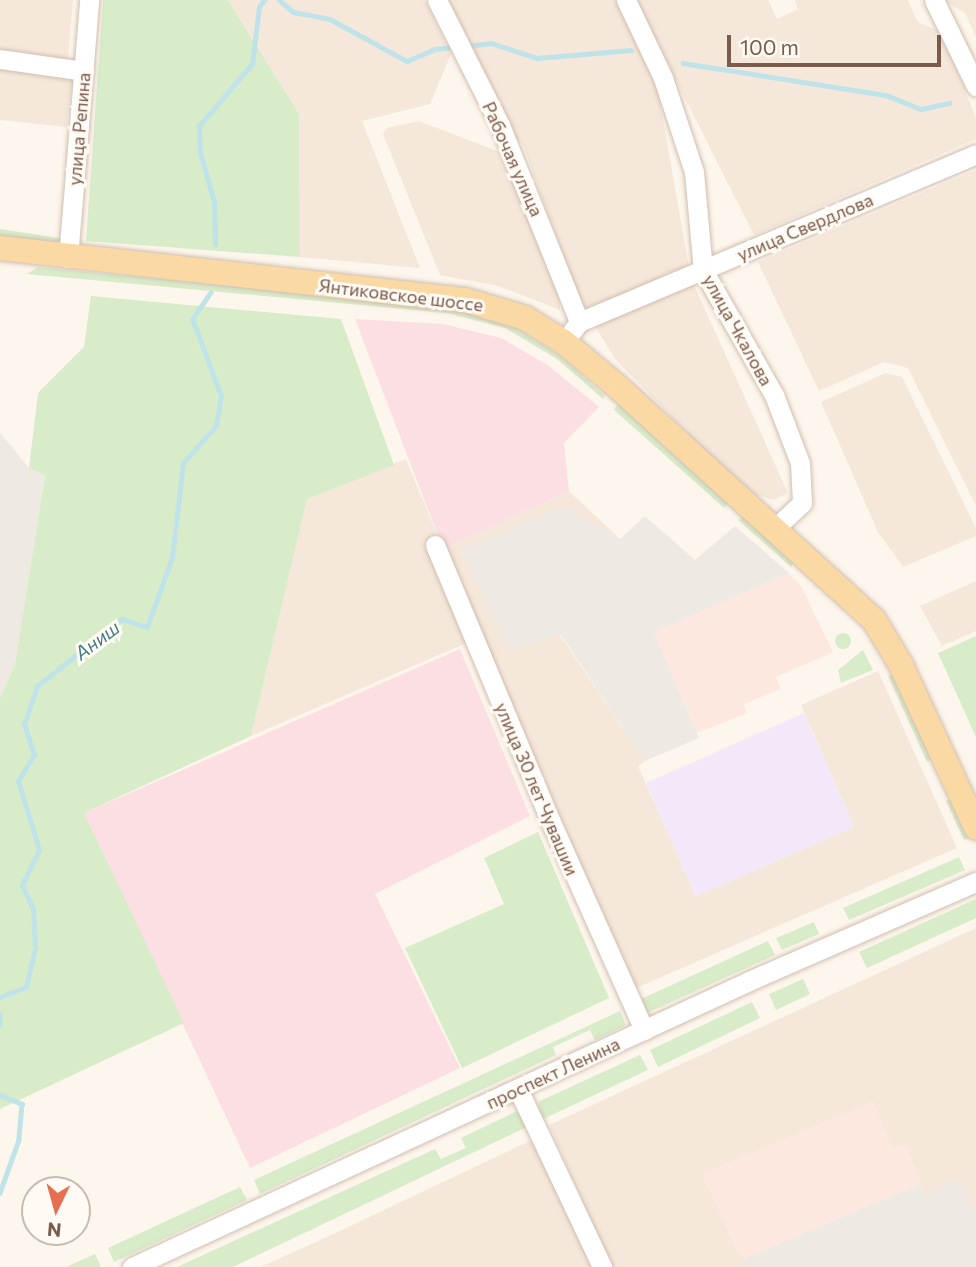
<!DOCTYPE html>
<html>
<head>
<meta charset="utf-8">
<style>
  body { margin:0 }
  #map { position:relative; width:976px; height:1267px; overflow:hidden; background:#fdf6ec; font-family:Commissioner,sans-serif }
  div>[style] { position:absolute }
  .residential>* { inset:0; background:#f5e8da }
  .commercial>* { inset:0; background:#fde8e0 }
  .industrial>* { inset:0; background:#efe9e4 }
  .education>* { inset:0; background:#f3e8fa }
  .medical>* { inset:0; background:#fbdfe3 }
  .green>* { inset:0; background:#d8ecc9 }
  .round { border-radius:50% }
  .stream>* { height:4.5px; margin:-2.25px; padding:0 2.25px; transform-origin:2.25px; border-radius:2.25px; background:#bfe3e8 }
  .roads { filter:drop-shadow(0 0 2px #d1beb0) drop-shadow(0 0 2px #d1beb0) }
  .minor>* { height:19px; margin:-9.5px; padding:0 9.5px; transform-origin:9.5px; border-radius:9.5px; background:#fff }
  .major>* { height:24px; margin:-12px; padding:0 12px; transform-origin:12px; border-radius:12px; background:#fbd9a5 }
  span { translate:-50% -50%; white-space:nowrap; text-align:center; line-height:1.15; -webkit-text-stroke:6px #fffaf3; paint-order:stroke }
  .street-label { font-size:18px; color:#7a5c4d }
  .water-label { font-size:19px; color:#437c86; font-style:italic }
  .north { position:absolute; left:21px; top:1176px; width:70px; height:70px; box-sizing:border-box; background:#fffaf3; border:2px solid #cabbb1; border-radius:50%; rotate:185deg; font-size:19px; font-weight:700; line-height:28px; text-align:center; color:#7a5c4d }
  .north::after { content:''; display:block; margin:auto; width:24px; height:32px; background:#e76f51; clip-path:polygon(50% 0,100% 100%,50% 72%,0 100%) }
  .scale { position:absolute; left:727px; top:35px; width:214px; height:32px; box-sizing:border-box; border:4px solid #7a5c4d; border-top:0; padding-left:9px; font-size:21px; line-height:24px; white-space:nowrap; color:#7a5c4d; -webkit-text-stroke:5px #fffaf3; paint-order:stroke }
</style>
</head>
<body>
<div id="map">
  <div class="residential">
    <div style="clip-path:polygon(0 0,73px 0,68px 59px,0 50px)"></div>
    <div style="clip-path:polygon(228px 0,425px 0,451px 54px,430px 104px,362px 121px,420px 268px,300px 257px,299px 114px)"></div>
    <div style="clip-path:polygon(446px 0,620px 0,656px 79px,689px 268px,584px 312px,523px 145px,512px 135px)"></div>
    <div style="clip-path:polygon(635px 0,768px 0,777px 19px,798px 9px,795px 0,908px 0,918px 22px,943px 33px,976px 119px,976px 139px,754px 235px)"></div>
    <div style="clip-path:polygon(943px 0,976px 0,976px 37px,965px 13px)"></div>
    <div style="clip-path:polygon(0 69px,72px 79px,66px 127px,0 120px)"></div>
    <div style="clip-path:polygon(419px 121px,505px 154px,560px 297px,560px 310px,498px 286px,440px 275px,383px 134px,387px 128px)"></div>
    <div style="clip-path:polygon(976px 170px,976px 506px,908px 368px,884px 362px,819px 391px,758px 262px)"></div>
    <div style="clip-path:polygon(694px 285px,788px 493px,774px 500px,745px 492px,615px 359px,595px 326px)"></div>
    <div style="clip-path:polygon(886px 373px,902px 377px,976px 528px,976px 536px,903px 567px,878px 532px,821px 402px)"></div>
    <div style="clip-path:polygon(406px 459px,443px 549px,569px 491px,620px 539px,565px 507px,461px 550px,510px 649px,560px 635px,645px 761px,638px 766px,696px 896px,854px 827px,801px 705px,878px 671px,957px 848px,634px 989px,483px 636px,251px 736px,307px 499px)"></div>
    <div style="clip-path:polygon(976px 581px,976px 631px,942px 646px,920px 606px)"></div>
    <div style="clip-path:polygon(976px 928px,976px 1215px,959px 1179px,925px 1196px,905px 1145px,892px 1149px,873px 1102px,703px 1174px,736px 1248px,745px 1258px,740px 1267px,612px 1267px,549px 1125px)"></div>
    <div style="clip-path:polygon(534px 1139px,594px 1267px,260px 1267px,327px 1237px)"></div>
  </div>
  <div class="commercial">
    <div style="clip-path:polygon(789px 573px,801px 586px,833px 652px,776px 677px,781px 689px,744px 704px,747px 713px,697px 733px,654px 632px)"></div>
    <div style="clip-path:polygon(873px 1101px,892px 1149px,905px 1145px,920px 1184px,745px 1258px,736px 1248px,702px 1174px)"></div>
  </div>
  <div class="industrial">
    <div style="clip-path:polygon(0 433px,29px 468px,45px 474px,15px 664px,0 698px)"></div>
    <div style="clip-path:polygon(565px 507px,620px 539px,645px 516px,695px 560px,735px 526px,789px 573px,654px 632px,699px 738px,645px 761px,561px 635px,510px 649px,461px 550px)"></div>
    <div style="clip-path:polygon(959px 1179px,976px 1215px,976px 1267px,740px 1267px,745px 1258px,920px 1184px,925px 1196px)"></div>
  </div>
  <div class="education">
    <div style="clip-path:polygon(804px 713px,854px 827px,696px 896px,646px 783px)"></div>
  </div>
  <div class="medical">
    <div style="clip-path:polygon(355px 319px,443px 324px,501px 338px,549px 366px,599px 407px,564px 443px,569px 491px,443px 549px)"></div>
    <div style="clip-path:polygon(460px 649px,530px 816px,375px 894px,460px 1068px,250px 1168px,84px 813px)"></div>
  </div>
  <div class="green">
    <div style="clip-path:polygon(103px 0,228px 0,299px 114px,300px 257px,86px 241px)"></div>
    <div style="clip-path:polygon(0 229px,66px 239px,65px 243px,0 237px)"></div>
    <div style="clip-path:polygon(38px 267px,455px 308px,508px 323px,562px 357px,605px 396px,603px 399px,557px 359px,505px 328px,447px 313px,27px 274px)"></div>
    <div style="clip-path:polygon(91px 296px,341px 319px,394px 465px,307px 499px,251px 736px,84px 813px,184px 1023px,0 1109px,0 698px,15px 664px,45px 475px,29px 468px,38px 393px,84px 347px)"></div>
    <div style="clip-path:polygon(618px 404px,728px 504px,724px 508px,614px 410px)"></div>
    <div style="clip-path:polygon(747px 514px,795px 560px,791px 567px,738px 520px)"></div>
    <div class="round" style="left:835px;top:633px;width:16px;height:16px"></div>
    <div style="clip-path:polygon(976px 636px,976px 737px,938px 653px)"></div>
    <div style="clip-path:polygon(863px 650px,873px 670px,841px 683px,838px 670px)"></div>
    <div style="clip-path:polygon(896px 673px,935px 757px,927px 762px,888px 676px)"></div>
    <div style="clip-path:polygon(957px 796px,974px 836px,964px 840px,946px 801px)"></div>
    <div style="clip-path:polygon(538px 832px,609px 998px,462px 1068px,405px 948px,504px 904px,484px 858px)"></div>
    <div style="clip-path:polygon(959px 857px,965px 870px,849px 920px,843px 908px)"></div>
    <div style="clip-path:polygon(976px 899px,976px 918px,867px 968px,859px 952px)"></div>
    <div style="clip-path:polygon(814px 922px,819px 934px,782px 950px,776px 938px)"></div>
    <div style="clip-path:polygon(768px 941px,775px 955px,647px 1013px,641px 999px)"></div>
    <div style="clip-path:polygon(803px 979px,810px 994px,776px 1010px,769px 994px)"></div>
    <div style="clip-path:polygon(752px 1002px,760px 1018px,658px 1067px,650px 1050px)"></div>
    <div style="clip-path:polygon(620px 1011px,626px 1025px,595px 1040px,590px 1030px,553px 1047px,556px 1055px,260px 1194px,254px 1180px)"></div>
    <div style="clip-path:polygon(640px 1055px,648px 1070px,541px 1120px,536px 1109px,540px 1101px)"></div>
    <div style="clip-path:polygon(517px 1111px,527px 1127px,233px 1267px,177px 1267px,435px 1149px,441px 1159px,466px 1148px,461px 1138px)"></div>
    <div style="clip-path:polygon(240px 1187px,247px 1200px,114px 1262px,108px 1248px)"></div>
    <div style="clip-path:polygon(95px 1254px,101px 1267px,66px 1267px)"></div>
  </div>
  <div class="stream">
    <div style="left:279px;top:0;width:19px;rotate:39deg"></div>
    <div style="left:294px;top:12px;width:37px;rotate:11deg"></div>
    <div style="left:330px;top:19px;width:88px;rotate:28.6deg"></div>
    <div style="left:407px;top:61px;width:30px;rotate:-23deg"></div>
    <div style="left:435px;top:49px;width:20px;rotate:-6deg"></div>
    <div style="left:467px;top:46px;width:24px;rotate:-7deg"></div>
    <div style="left:491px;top:43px;width:48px;rotate:18.1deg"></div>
    <div style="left:537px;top:58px;width:94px;rotate:-4.9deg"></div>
    <div style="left:683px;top:63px;width:206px;rotate:9deg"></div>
    <div style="left:886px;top:95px;width:38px;rotate:22deg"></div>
    <div style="left:921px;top:109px;width:29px;rotate:-12deg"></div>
    <div style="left:215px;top:245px;width:43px;rotate:-91.3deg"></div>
    <div style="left:214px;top:202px;width:51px;rotate:-105.9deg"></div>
    <div style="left:200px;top:153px;width:27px;rotate:-92deg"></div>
    <div style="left:199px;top:126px;width:82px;rotate:-49.5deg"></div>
    <div style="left:252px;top:64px;width:57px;rotate:-83deg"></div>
    <div style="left:259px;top:7px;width:9px;rotate:-54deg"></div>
    <div style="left:0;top:997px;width:28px;rotate:-21deg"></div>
    <div style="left:26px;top:987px;width:40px;rotate:-77deg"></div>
    <div style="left:35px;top:948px;width:39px;rotate:-93deg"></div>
    <div style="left:33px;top:909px;width:26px;rotate:-115deg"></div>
    <div style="left:22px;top:885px;width:39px;rotate:-64deg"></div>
    <div style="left:39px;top:850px;width:72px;rotate:-106.9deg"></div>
    <div style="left:18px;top:781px;width:31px;rotate:-58deg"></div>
    <div style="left:34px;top:755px;width:32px;rotate:-108deg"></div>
    <div style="left:24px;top:725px;width:41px;rotate:-71.6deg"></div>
    <div style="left:37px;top:686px;width:108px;rotate:-38.2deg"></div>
    <div style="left:122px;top:619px;width:26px;rotate:18deg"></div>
    <div style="left:147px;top:627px;width:73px;rotate:-70.1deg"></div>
    <div style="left:172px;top:558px;width:96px;rotate:-83.4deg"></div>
    <div style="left:183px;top:463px;width:50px;rotate:-48.3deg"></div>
    <div style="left:216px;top:426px;width:30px;rotate:-81deg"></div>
    <div style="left:221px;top:396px;width:82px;rotate:-110.6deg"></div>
    <div style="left:192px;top:319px;width:32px;rotate:-55deg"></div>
    <div style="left:0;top:1013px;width:12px;rotate:90deg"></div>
    <div style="left:0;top:1095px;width:24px;rotate:22deg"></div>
    <div style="left:22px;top:1104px;width:36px;rotate:95deg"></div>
    <div style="left:19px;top:1140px;width:56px;rotate:109.7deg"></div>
  </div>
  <div class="roads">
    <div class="minor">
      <div style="left:437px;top:0;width:140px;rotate:63.3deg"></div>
      <div style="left:500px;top:125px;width:212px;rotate:68.1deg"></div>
      <div style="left:626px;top:0;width:86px;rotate:64.6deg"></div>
      <div style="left:663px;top:78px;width:99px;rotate:71.7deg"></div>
      <div style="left:694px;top:172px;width:98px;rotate:84.8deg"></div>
      <div style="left:703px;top:270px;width:144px;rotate:60.4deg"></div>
      <div style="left:774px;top:395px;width:73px;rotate:69.1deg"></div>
      <div style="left:800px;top:463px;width:40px;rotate:87.1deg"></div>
      <div style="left:802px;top:503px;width:38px;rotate:137deg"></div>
      <div style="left:934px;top:0;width:96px;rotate:64deg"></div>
      <div style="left:0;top:59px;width:85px;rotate:8.1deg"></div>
      <div style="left:68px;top:258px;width:259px;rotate:-85.3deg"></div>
      <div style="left:564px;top:342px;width:25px;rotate:-53deg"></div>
      <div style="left:579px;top:322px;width:431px;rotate:-22.9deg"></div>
      <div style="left:435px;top:545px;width:290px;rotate:67.3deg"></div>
      <div style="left:547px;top:813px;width:238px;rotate:65.9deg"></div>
      <div style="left:518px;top:1089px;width:197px;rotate:64.7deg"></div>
      <div style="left:132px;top:1267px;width:680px;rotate:-24.87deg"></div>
      <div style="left:749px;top:981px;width:248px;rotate:-23.6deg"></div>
    </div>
    <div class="major">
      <div style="left:0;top:248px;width:468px;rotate:6.4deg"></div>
      <div style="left:465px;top:300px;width:63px;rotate:16.7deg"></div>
      <div style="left:525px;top:318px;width:46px;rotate:31.6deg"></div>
      <div style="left:564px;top:342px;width:73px;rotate:40deg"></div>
      <div style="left:620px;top:389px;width:343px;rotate:42.3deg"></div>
      <div style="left:874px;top:620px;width:52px;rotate:59deg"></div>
      <div style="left:901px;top:665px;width:179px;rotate:65.2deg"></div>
    </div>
  </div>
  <div class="street-label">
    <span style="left:79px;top:129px;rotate:-85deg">улица Репина</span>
    <span style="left:513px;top:159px;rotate:66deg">Рабочая улица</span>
    <span style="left:805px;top:227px;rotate:-23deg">улица Свердлова</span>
    <span style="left:401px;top:295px;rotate:7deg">Янтиковское шоссе</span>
    <span style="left:738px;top:330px;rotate:61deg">улица Чкалова</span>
    <span style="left:537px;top:789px;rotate:67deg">улица 30 лет Чувашии</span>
    <span style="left:553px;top:1073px;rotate:-25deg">проспект Ленина</span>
  </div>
  <div class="water-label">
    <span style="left:97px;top:640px;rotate:-37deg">Аниш</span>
  </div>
  <div class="north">N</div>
  <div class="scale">100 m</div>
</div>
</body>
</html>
